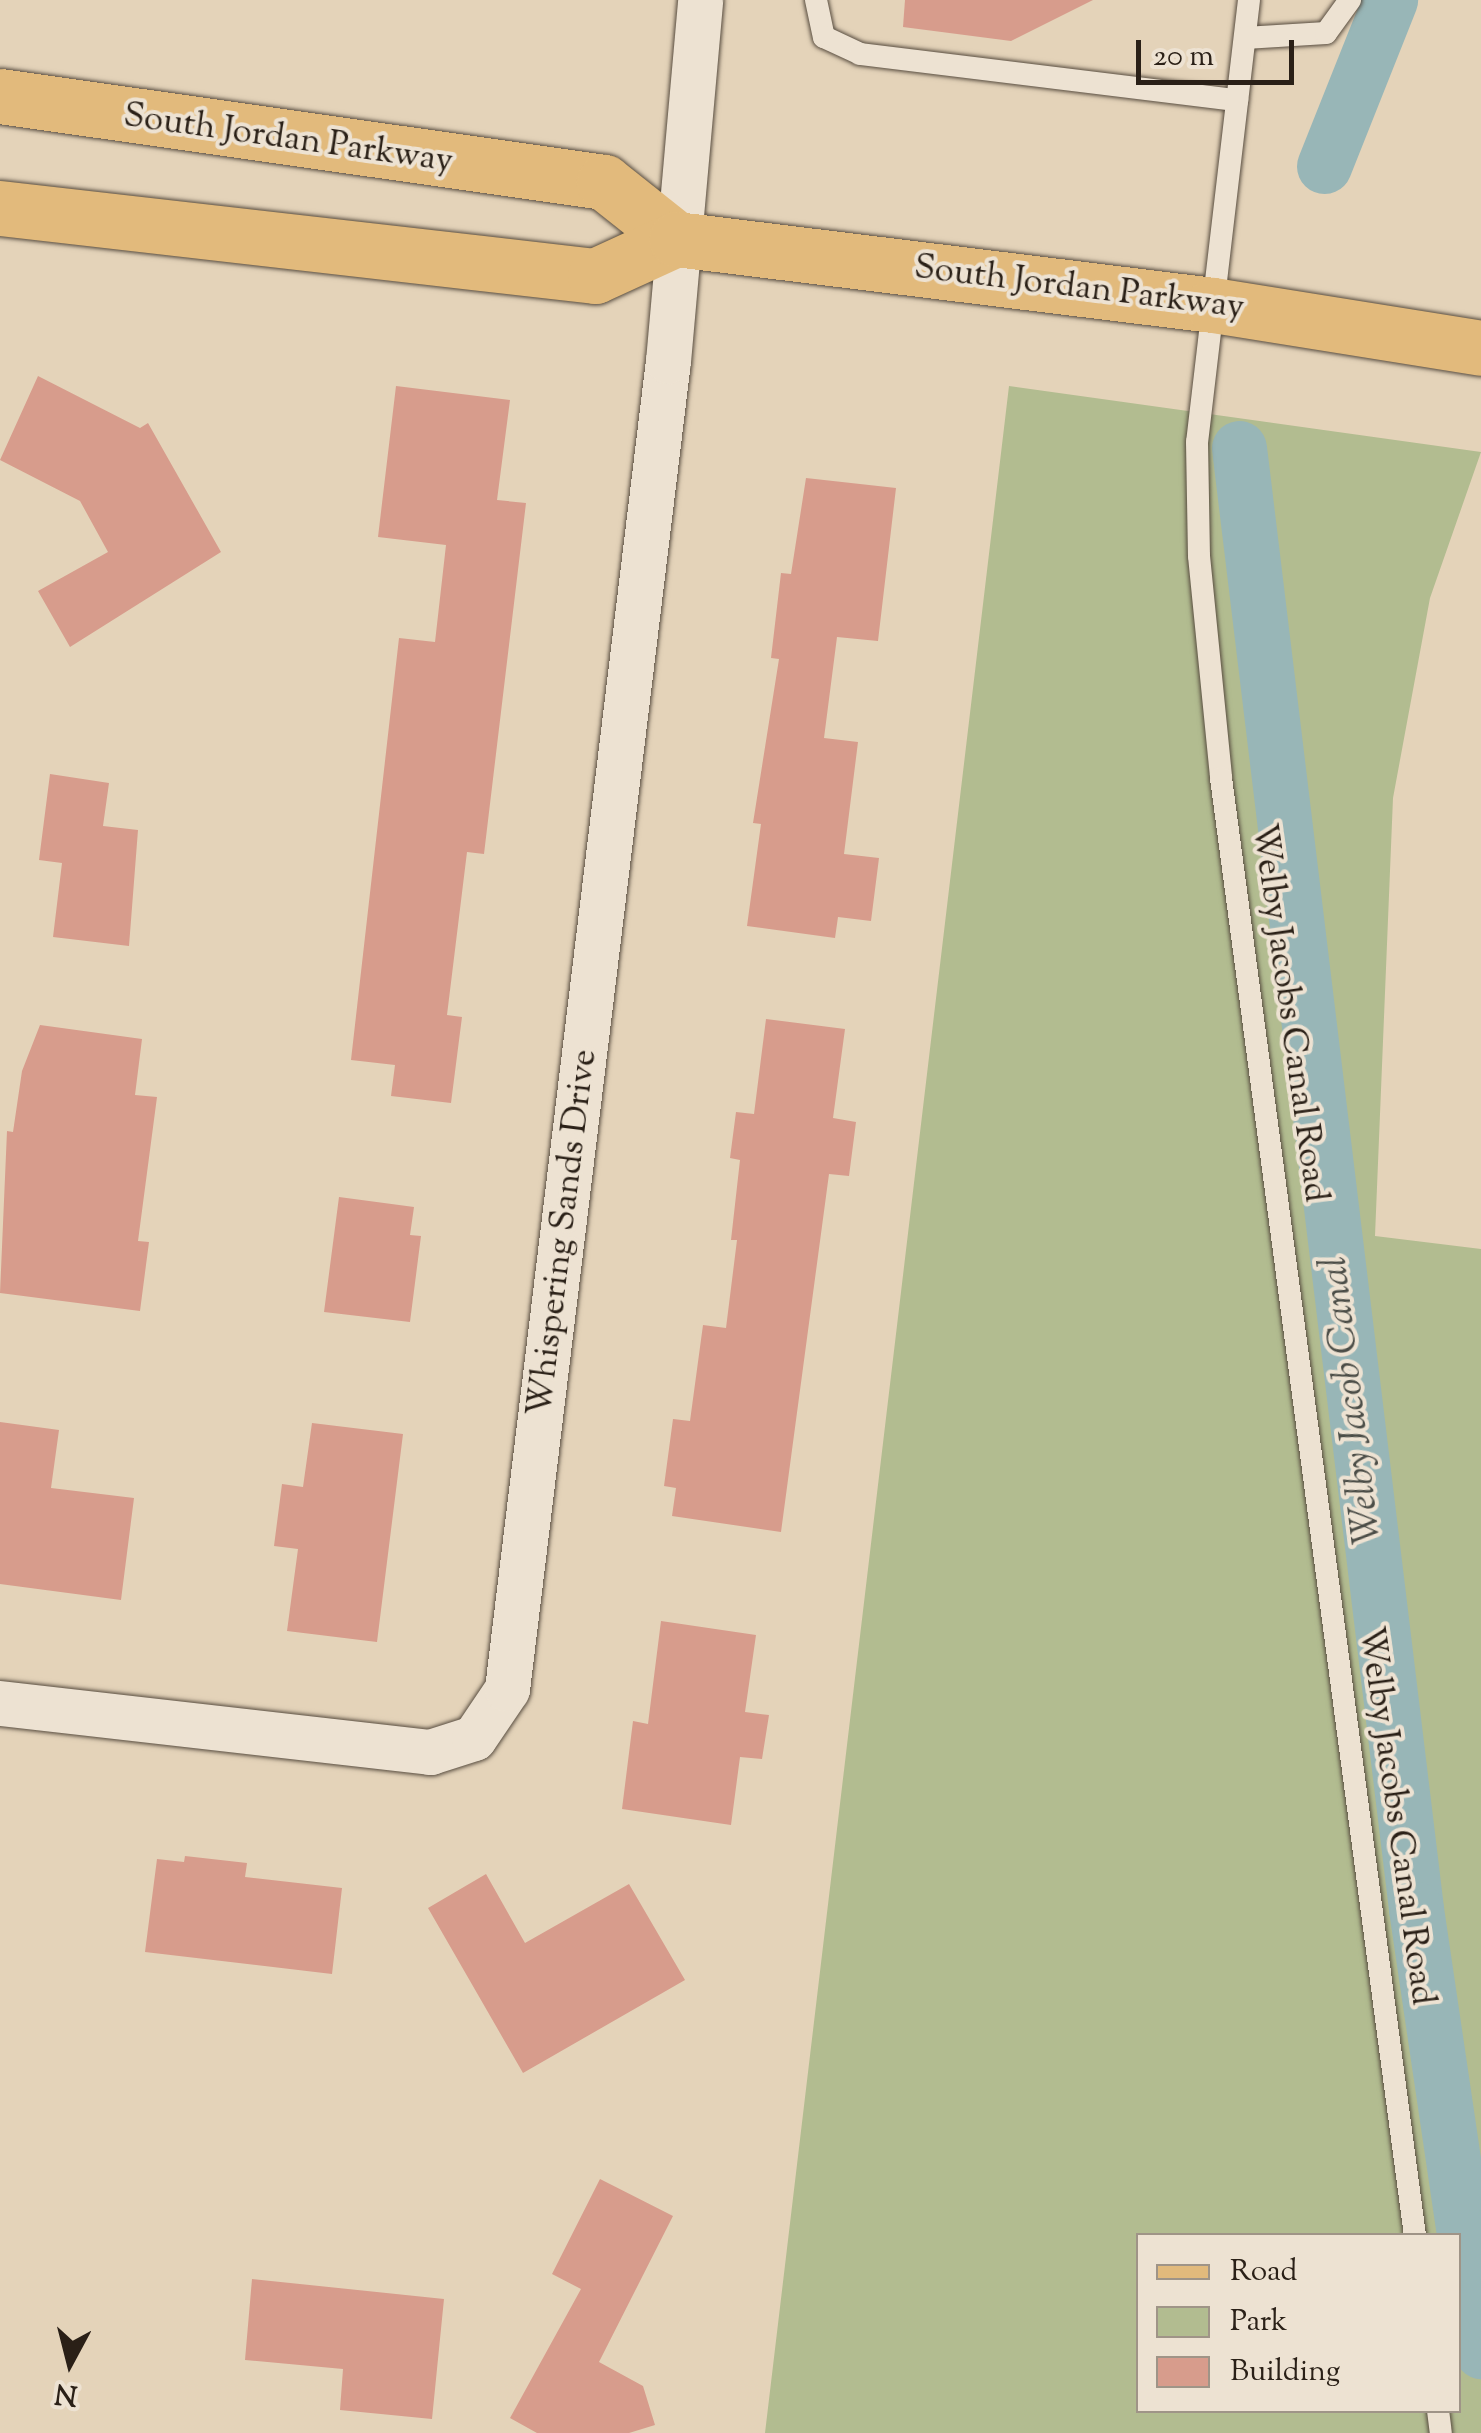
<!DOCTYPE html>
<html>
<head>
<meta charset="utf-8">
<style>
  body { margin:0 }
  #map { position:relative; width:1481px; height:2433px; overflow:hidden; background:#e4d3b9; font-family:"Sorts Mill Goudy",serif }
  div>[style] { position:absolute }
  .green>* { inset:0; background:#b2bc90 }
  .canal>* { height:55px; margin:-27.5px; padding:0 27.5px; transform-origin:27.5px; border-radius:27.5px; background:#98b6b7 }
  .building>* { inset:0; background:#d79c8c }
  .roads { filter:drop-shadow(0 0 2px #584d40) drop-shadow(0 0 2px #584d40) }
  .lane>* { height:22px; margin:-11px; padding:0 11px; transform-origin:11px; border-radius:11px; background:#ede2d2 }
  .street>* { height:45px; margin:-22.5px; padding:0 22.5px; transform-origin:22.5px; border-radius:22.5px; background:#ede2d2 }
  .primary>* { height:55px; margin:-27.5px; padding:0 27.5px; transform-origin:27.5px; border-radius:27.5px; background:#e2ba7c }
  span { translate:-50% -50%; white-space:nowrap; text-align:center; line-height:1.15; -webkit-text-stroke:8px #ede2d2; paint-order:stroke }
  .street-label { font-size:35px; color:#2a2017 }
  .water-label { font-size:38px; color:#4b4d47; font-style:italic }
  .legend { position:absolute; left:1136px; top:2233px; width:325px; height:180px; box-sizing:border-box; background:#ede2d2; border:2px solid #9f9487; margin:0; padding:12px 18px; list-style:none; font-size:30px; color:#2a2017 }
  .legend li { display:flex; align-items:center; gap:20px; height:50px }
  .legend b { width:50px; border:2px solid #9f9487 }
  .north { position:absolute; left:20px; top:2313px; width:100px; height:100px; -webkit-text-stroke:8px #ede2d2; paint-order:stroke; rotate:187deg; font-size:28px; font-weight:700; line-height:40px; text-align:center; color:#2a2017 }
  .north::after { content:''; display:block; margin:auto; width:35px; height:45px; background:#2a2017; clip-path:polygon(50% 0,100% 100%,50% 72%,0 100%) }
  .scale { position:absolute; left:1136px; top:40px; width:158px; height:45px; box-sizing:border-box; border:5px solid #2a2017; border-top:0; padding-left:12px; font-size:30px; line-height:35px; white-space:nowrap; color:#2a2017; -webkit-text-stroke:8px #ede2d2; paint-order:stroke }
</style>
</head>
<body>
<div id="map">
  <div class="green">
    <div style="clip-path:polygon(evenodd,1009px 386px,1481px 452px,1430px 598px,1393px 798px,1375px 1236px,1481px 1249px,1481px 2433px,765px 2433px,1009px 386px,1138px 2236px,1458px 2236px,1458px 2410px,1138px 2410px,1138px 2236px)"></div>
  </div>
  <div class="canal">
    <div style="left:1324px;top:166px;width:179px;rotate:-68.3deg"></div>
    <div style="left:1239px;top:448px;width:1472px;rotate:83.09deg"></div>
    <div style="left:1416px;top:1909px;width:447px;rotate:81.6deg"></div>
  </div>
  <div class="building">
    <div style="clip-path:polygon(905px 0,1093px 0,1011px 41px,903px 27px)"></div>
    <div style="clip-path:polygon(38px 376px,140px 428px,148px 423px,221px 552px,70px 647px,38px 591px,108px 552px,80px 501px,0 460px)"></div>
    <div style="clip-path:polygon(396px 386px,510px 400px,497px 500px,526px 503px,484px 854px,467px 852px,447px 1015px,462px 1017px,451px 1103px,391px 1096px,395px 1065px,351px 1060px,399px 638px,435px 642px,446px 545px,378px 537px)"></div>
    <div style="clip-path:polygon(806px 478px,896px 488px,878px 641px,837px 637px,824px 738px,858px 742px,844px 854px,879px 858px,871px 921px,838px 917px,835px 938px,747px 926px,761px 824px,753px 823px,779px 659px,771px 658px,781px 573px,791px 574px)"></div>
    <div style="clip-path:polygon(50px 774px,109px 783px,103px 826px,138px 830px,129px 946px,53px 937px,62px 863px,39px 860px)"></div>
    <div style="clip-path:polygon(766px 1019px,845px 1029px,833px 1118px,856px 1122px,849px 1176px,829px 1174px,781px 1532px,672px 1516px,676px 1488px,664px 1486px,673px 1419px,690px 1421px,703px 1325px,726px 1328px,737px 1240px,731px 1240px,740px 1160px,730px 1158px,736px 1112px,754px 1114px)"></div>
    <div style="clip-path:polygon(40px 1025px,142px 1039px,135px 1095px,157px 1097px,138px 1241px,149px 1242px,140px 1311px,0 1293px,7px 1131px,13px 1132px,22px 1071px)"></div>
    <div style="clip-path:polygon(339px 1197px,414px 1207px,410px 1235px,421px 1236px,410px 1322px,324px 1312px)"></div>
    <div style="clip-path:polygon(0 1422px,59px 1430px,51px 1488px,134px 1498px,121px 1600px,0 1584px)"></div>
    <div style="clip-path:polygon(312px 1423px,403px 1434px,377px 1642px,287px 1631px,298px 1549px,274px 1546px,282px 1484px,303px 1487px)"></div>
    <div style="clip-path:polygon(661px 1621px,756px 1635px,745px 1712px,769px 1715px,762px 1759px,740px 1757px,731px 1825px,622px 1809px,633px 1721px,648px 1724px)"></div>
    <div style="clip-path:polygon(185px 1856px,247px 1863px,245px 1877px,342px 1888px,332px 1974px,145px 1952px,157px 1859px,184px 1862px)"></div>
    <div style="clip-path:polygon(486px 1874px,525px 1943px,629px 1884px,685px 1980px,523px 2073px,428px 1908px)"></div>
    <div style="clip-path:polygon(600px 2179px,673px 2216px,599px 2362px,643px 2386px,655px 2425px,629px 2433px,537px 2433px,510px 2418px,581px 2289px,552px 2274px)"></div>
    <div style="clip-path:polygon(252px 2279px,444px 2299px,432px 2419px,340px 2410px,343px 2369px,245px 2360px)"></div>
  </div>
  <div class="roads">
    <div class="lane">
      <div style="left:816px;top:0;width:38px;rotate:78deg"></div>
      <div style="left:824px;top:37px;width:40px;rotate:25deg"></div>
      <div style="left:860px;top:54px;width:380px;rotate:7deg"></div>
      <div style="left:1249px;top:0;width:445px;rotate:96.7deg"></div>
      <div style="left:1197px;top:442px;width:114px;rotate:89deg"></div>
      <div style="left:1199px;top:556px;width:223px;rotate:84.3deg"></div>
      <div style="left:1221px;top:778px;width:1471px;rotate:82.42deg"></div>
      <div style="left:1245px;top:38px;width:81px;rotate:-3.5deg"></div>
      <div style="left:1326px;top:33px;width:41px;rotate:-54deg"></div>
      <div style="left:1438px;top:2410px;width:23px;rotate:83deg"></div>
    </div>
    <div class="street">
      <div style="left:0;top:1703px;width:433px;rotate:6.5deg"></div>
      <div style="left:430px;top:1752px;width:46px;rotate:-17.7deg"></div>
      <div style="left:474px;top:1738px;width:59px;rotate:-56deg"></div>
      <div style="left:507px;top:1689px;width:1338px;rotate:-83.09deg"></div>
      <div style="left:668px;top:361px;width:362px;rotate:-84.9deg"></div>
    </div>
    <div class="primary">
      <div style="left:0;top:96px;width:610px;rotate:8.1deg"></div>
      <div style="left:604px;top:182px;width:92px;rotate:38.4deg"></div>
      <div style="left:0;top:208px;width:599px;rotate:6.52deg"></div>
      <div style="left:595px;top:276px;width:89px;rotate:-24.6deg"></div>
      <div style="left:676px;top:239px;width:541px;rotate:7.01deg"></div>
      <div style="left:1213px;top:305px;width:271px;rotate:9.1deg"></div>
    </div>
  </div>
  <div class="street-label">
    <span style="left:288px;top:140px;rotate:8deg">South Jordan Parkway</span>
    <span style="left:1079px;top:289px;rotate:7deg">South Jordan Parkway</span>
    <span style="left:1288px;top:1013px;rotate:82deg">Welby Jacobs Canal Road</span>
    <span style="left:564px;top:1233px;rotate:-83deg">Whispering Sands Drive</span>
    <span style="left:1395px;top:1816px;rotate:82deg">Welby Jacobs Canal Road</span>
  </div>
  <div class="water-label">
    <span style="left:1354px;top:1400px;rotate:-97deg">Welby Jacob Canal</span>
  </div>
  <ul class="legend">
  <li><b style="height:12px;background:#e2ba7c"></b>Road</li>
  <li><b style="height:28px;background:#b2bc90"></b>Park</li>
  <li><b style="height:28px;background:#d79c8c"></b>Building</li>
  </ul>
  <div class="north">N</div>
  <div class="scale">20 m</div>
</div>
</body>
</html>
